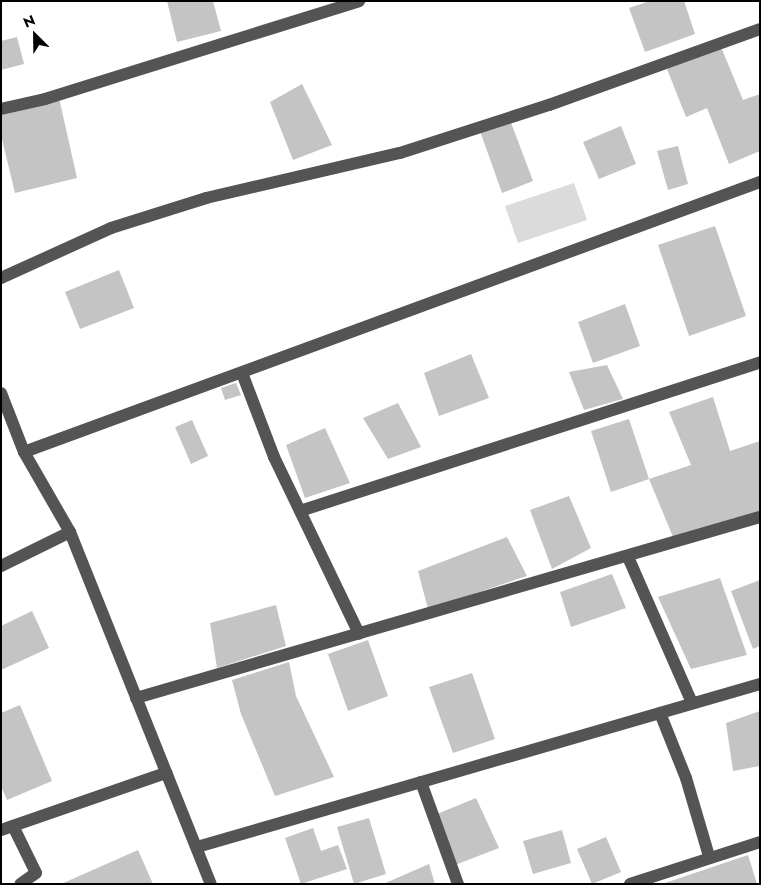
<!DOCTYPE html>
<html>
<head>
<meta charset="utf-8">
<style>
  body { margin:0 }
  #map { position:relative; width:761px; height:885px; overflow:hidden; background:#fff; font-family:Jost,sans-serif }
  div>[style] { position:absolute }
  .green>* { inset:0; background:#dbdbdb }
  .building>* { inset:0; background:#c4c4c4 }
  .minor>* { height:12px; margin:-6px; padding:0 6px; transform-origin:6px; border-radius:6px; background:#545454 }
  span { translate:-50% -50%; white-space:nowrap; text-align:center; line-height:1.15; -webkit-text-stroke:4px #fff; paint-order:stroke }
  .frame { position:absolute; inset:0; border:2px solid #000; pointer-events:none }
  .north { position:absolute; left:10px; top:10px; width:50px; height:50px; -webkit-text-stroke:4px #fff; paint-order:stroke; rotate:337deg; font-size:14px; font-weight:700; line-height:20px; text-align:center; color:#000 }
  .north::after { content:''; display:block; margin:auto; width:18px; height:22px; background:#000; clip-path:polygon(50% 0,100% 100%,50% 72%,0 100%) }
</style>
</head>
<body>
<div id="map">
  <div class="green">
    <div style="clip-path:polygon(574px 183px,587px 220px,518px 243px,505px 206px)"></div>
  </div>
  <div class="building">
    <div style="clip-path:polygon(167px 1px,213px 1px,221px 31px,177px 42px)"></div>
    <div style="clip-path:polygon(650px 1px,684px 1px,695px 34px,645px 52px,629px 8px)"></div>
    <div style="clip-path:polygon(17px 37px,24px 64px,1px 70px,1px 41px)"></div>
    <div style="clip-path:polygon(721px 47px,743px 100px,760px 94px,760px 151px,729px 164px,707px 108px,686px 117px,667px 69px)"></div>
    <div style="clip-path:polygon(302px 84px,332px 145px,293px 160px,270px 102px)"></div>
    <div style="clip-path:polygon(59px 98px,77px 178px,15px 193px,1px 135px,1px 111px)"></div>
    <div style="clip-path:polygon(510px 120px,533px 181px,502px 193px,480px 131px)"></div>
    <div style="clip-path:polygon(621px 126px,636px 164px,599px 179px,583px 142px)"></div>
    <div style="clip-path:polygon(678px 146px,688px 184px,668px 190px,657px 151px)"></div>
    <div style="clip-path:polygon(715px 226px,746px 316px,689px 336px,658px 245px)"></div>
    <div style="clip-path:polygon(119px 270px,134px 308px,80px 329px,65px 292px)"></div>
    <div style="clip-path:polygon(625px 304px,640px 346px,593px 363px,578px 322px)"></div>
    <div style="clip-path:polygon(471px 354px,489px 398px,439px 416px,424px 373px)"></div>
    <div style="clip-path:polygon(607px 365px,623px 399px,584px 410px,569px 372px)"></div>
    <div style="clip-path:polygon(236px 383px,241px 395px,225px 400px,221px 388px)"></div>
    <div style="clip-path:polygon(713px 397px,730px 451px,760px 441px,760px 512px,673px 537px,649px 479px,691px 465px,669px 412px)"></div>
    <div style="clip-path:polygon(398px 403px,421px 447px,388px 459px,363px 418px)"></div>
    <div style="clip-path:polygon(629px 419px,649px 479px,611px 492px,591px 431px)"></div>
    <div style="clip-path:polygon(192px 420px,208px 456px,191px 464px,175px 427px)"></div>
    <div style="clip-path:polygon(325px 428px,350px 483px,305px 498px,286px 445px)"></div>
    <div style="clip-path:polygon(569px 496px,591px 548px,552px 569px,530px 510px)"></div>
    <div style="clip-path:polygon(507px 537px,527px 576px,428px 609px,418px 571px)"></div>
    <div style="clip-path:polygon(612px 574px,626px 608px,571px 627px,560px 592px)"></div>
    <div style="clip-path:polygon(720px 578px,747px 655px,691px 669px,658px 597px)"></div>
    <div style="clip-path:polygon(760px 580px,760px 646px,753px 649px,731px 591px)"></div>
    <div style="clip-path:polygon(276px 605px,286px 646px,217px 668px,210px 623px)"></div>
    <div style="clip-path:polygon(32px 611px,49px 648px,1px 670px,1px 626px)"></div>
    <div style="clip-path:polygon(368px 640px,388px 696px,348px 711px,328px 654px)"></div>
    <div style="clip-path:polygon(289px 662px,296px 696px,334px 777px,275px 796px,241px 714px,232px 680px)"></div>
    <div style="clip-path:polygon(472px 673px,495px 739px,453px 753px,429px 687px)"></div>
    <div style="clip-path:polygon(20px 705px,52px 781px,7px 800px,1px 786px,1px 713px)"></div>
    <div style="clip-path:polygon(760px 711px,760px 766px,733px 771px,726px 723px)"></div>
    <div style="clip-path:polygon(476px 798px,499px 848px,455px 865px,437px 814px)"></div>
    <div style="clip-path:polygon(369px 818px,386px 874px,354px 884px,337px 827px)"></div>
    <div style="clip-path:polygon(313px 828px,321px 851px,338px 845px,347px 869px,301px 884px,285px 838px)"></div>
    <div style="clip-path:polygon(562px 830px,571px 863px,533px 874px,523px 841px)"></div>
    <div style="clip-path:polygon(606px 837px,621px 872px,592px 884px,577px 849px)"></div>
    <div style="clip-path:polygon(138px 850px,153px 884px,61px 884px)"></div>
    <div style="clip-path:polygon(748px 855px,757px 884px,665px 884px,665px 883px)"></div>
    <div style="clip-path:polygon(429px 864px,435px 884px,383px 884px)"></div>
  </div>
  <div class="minor">
    <div style="left:1px;top:109px;width:45px;rotate:-12.8deg"></div>
    <div style="left:45px;top:99px;width:329px;rotate:-17.3deg"></div>
    <div style="left:1px;top:278px;width:121px;rotate:-24.4deg"></div>
    <div style="left:111px;top:228px;width:100px;rotate:-17.5deg"></div>
    <div style="left:206px;top:198px;width:199px;rotate:-13.1deg"></div>
    <div style="left:400px;top:153px;width:157px;rotate:-17.9deg"></div>
    <div style="left:549px;top:105px;width:224px;rotate:-19.8deg"></div>
    <div style="left:242px;top:373px;width:90px;rotate:69.1deg"></div>
    <div style="left:274px;top:457px;width:196px;rotate:64.3deg"></div>
    <div style="left:1px;top:393px;width:63px;rotate:68.7deg"></div>
    <div style="left:24px;top:452px;width:92px;rotate:60.1deg"></div>
    <div style="left:70px;top:532px;width:379px;rotate:68.2deg"></div>
    <div style="left:24px;top:452px;width:784px;rotate:-20.15deg"></div>
    <div style="left:300px;top:511px;width:484px;rotate:-17.9deg"></div>
    <div style="left:628px;top:557px;width:159px;rotate:66.3deg"></div>
    <div style="left:1px;top:566px;width:77px;rotate:-26.2deg"></div>
    <div style="left:136px;top:698px;width:650px;rotate:-16.18deg"></div>
    <div style="left:660px;top:713px;width:70px;rotate:68.2deg"></div>
    <div style="left:686px;top:778px;width:81px;rotate:73.6deg"></div>
    <div style="left:421px;top:782px;width:109px;rotate:70.1deg"></div>
    <div style="left:13px;top:826px;width:52px;rotate:63.9deg"></div>
    <div style="left:36px;top:873px;width:19px;rotate:145deg"></div>
    <div style="left:1px;top:830px;width:175px;rotate:-19.1deg"></div>
    <div style="left:197px;top:847px;width:586px;rotate:-16.15deg"></div>
    <div style="left:630px;top:884px;width:137px;rotate:-17.9deg"></div>
  </div>
  <div class="frame"></div>
  <div class="north">N</div>
</div>
</body>
</html>
